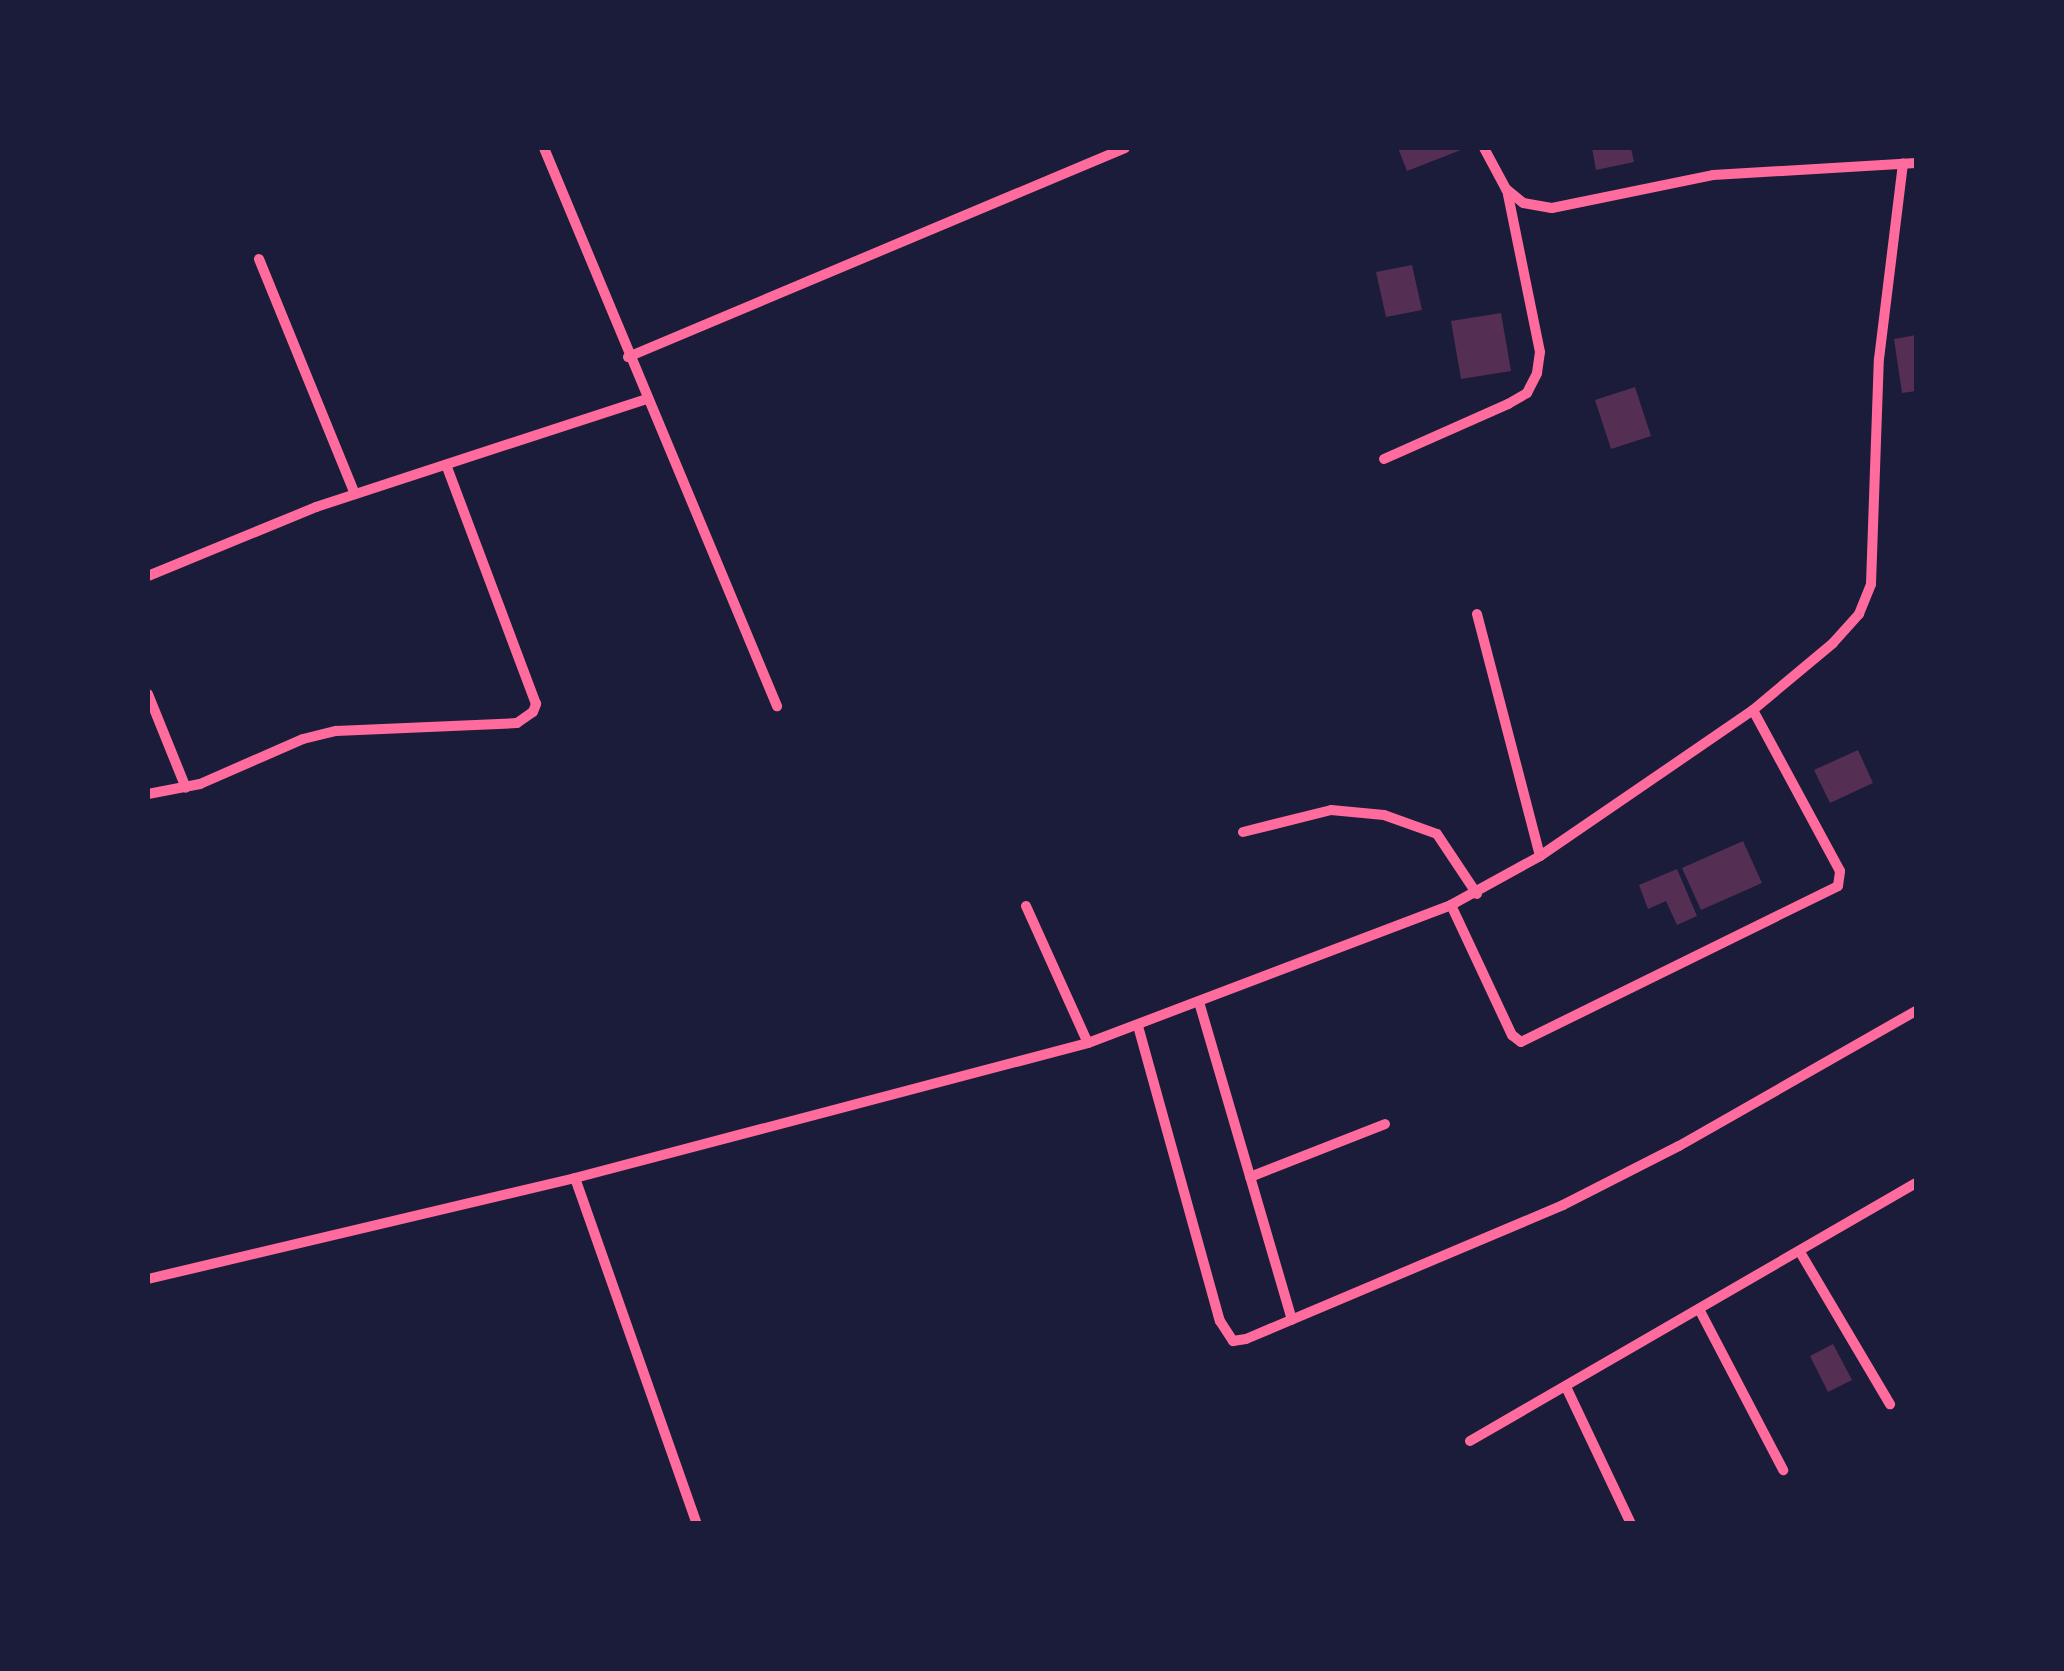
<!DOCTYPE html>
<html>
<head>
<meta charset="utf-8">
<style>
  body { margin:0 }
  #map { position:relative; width:2064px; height:1671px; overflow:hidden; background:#1b1b3a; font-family:Overpass,sans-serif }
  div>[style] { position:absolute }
  .building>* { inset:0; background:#542f53 }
  .minor>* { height:10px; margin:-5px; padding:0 5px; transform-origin:5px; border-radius:5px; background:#ff6b9d }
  span { translate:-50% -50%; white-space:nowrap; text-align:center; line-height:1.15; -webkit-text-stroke:10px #1b1b3a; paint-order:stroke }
  .frame { position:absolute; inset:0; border:150px solid #1b1b3a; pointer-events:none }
</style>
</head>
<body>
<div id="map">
  <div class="building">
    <div style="clip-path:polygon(1398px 148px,1466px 148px,1407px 171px)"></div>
    <div style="clip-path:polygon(1592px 148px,1631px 148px,1634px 162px,1596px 170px)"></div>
    <div style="clip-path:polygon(1412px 265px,1422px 310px,1386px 317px,1376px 272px)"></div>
    <div style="clip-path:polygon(1501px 313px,1511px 371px,1461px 379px,1451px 321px)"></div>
    <div style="clip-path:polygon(1916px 335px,1916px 391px,1902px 393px,1894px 339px)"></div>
    <div style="clip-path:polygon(1635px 387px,1651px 436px,1611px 449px,1595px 400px)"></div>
    <div style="clip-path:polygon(1858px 750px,1873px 783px,1830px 803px,1814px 770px)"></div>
    <div style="clip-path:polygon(1743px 841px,1762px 883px,1701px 910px,1682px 868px)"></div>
    <div style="clip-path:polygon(1677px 869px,1697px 916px,1677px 925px,1666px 901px,1648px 909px,1639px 885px)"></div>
    <div style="clip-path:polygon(1833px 1344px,1852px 1380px,1828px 1392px,1810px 1356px)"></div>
  </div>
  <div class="minor">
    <div style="left:544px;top:148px;width:605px;rotate:67.34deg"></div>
    <div style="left:1484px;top:148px;width:47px;rotate:61.8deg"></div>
    <div style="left:1506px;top:189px;width:22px;rotate:39deg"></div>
    <div style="left:1523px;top:203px;width:29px;rotate:10deg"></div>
    <div style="left:1552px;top:208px;width:164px;rotate:-11.6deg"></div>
    <div style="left:1713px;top:175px;width:203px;rotate:-3.4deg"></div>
    <div style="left:259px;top:259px;width:254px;rotate:67.8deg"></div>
    <div style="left:628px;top:357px;width:539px;rotate:-22.81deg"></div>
    <div style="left:1384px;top:459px;width:136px;rotate:-23.9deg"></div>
    <div style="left:1508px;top:404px;width:22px;rotate:-30deg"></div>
    <div style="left:1527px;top:393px;width:22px;rotate:-63deg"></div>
    <div style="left:1537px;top:373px;width:21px;rotate:-82deg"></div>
    <div style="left:1540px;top:352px;width:165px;rotate:-101.5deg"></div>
    <div style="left:148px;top:576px;width:182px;rotate:-22.3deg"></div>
    <div style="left:316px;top:507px;width:348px;rotate:-18.1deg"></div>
    <div style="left:1477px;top:614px;width:250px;rotate:75.4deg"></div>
    <div style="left:148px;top:694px;width:101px;rotate:68deg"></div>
    <div style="left:148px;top:794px;width:53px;rotate:-10.9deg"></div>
    <div style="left:200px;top:784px;width:112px;rotate:-23.6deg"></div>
    <div style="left:303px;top:739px;width:34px;rotate:-14deg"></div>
    <div style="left:336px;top:731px;width:181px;rotate:-2.5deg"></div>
    <div style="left:517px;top:723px;width:19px;rotate:-35deg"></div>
    <div style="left:533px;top:712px;width:9px;rotate:-69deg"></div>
    <div style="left:536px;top:704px;width:255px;rotate:-110.6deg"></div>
    <div style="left:1243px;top:832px;width:91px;rotate:-14deg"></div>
    <div style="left:1331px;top:810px;width:53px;rotate:5.4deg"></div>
    <div style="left:1384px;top:815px;width:56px;rotate:19.7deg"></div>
    <div style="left:1437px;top:834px;width:72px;rotate:56.3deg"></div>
    <div style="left:1451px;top:905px;width:144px;rotate:64.9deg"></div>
    <div style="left:1512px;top:1035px;width:11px;rotate:38deg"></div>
    <div style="left:1521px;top:1042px;width:353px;rotate:-26.2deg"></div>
    <div style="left:1838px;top:886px;width:15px;rotate:-82deg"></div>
    <div style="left:1840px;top:871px;width:183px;rotate:-118.4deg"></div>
    <div style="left:1026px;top:906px;width:150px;rotate:65.7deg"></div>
    <div style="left:1199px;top:1002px;width:331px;rotate:73.7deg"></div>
    <div style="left:1138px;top:1026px;width:306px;rotate:74.5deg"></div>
    <div style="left:1220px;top:1321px;width:24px;rotate:57deg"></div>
    <div style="left:1233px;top:1341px;width:13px;rotate:-9deg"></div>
    <div style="left:1246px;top:1339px;width:344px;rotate:-22.9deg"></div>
    <div style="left:1563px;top:1205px;width:130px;rotate:-27deg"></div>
    <div style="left:1679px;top:1146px;width:273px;rotate:-29.7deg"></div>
    <div style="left:1250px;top:1177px;width:145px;rotate:-21.4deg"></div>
    <div style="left:575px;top:1178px;width:367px;rotate:70.6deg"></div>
    <div style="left:1800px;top:1252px;width:177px;rotate:59.4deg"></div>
    <div style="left:148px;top:1279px;width:439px;rotate:-13.3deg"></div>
    <div style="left:575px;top:1178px;width:530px;rotate:-14.74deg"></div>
    <div style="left:1088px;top:1043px;width:388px;rotate:-20.8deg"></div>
    <div style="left:1451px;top:905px;width:102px;rotate:-28.8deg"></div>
    <div style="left:1540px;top:856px;width:258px;rotate:-34.4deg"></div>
    <div style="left:1753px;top:710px;width:104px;rotate:-39.9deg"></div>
    <div style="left:1833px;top:643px;width:39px;rotate:-48deg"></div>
    <div style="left:1859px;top:614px;width:32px;rotate:-68deg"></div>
    <div style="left:1871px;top:584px;width:225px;rotate:-88deg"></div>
    <div style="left:1879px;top:359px;width:197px;rotate:-83deg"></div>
    <div style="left:1699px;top:1309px;width:182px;rotate:62.4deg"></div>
    <div style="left:1567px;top:1389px;width:149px;rotate:64.6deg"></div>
    <div style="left:1470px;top:1441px;width:515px;rotate:-30.05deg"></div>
  </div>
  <div class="frame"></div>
</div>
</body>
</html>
